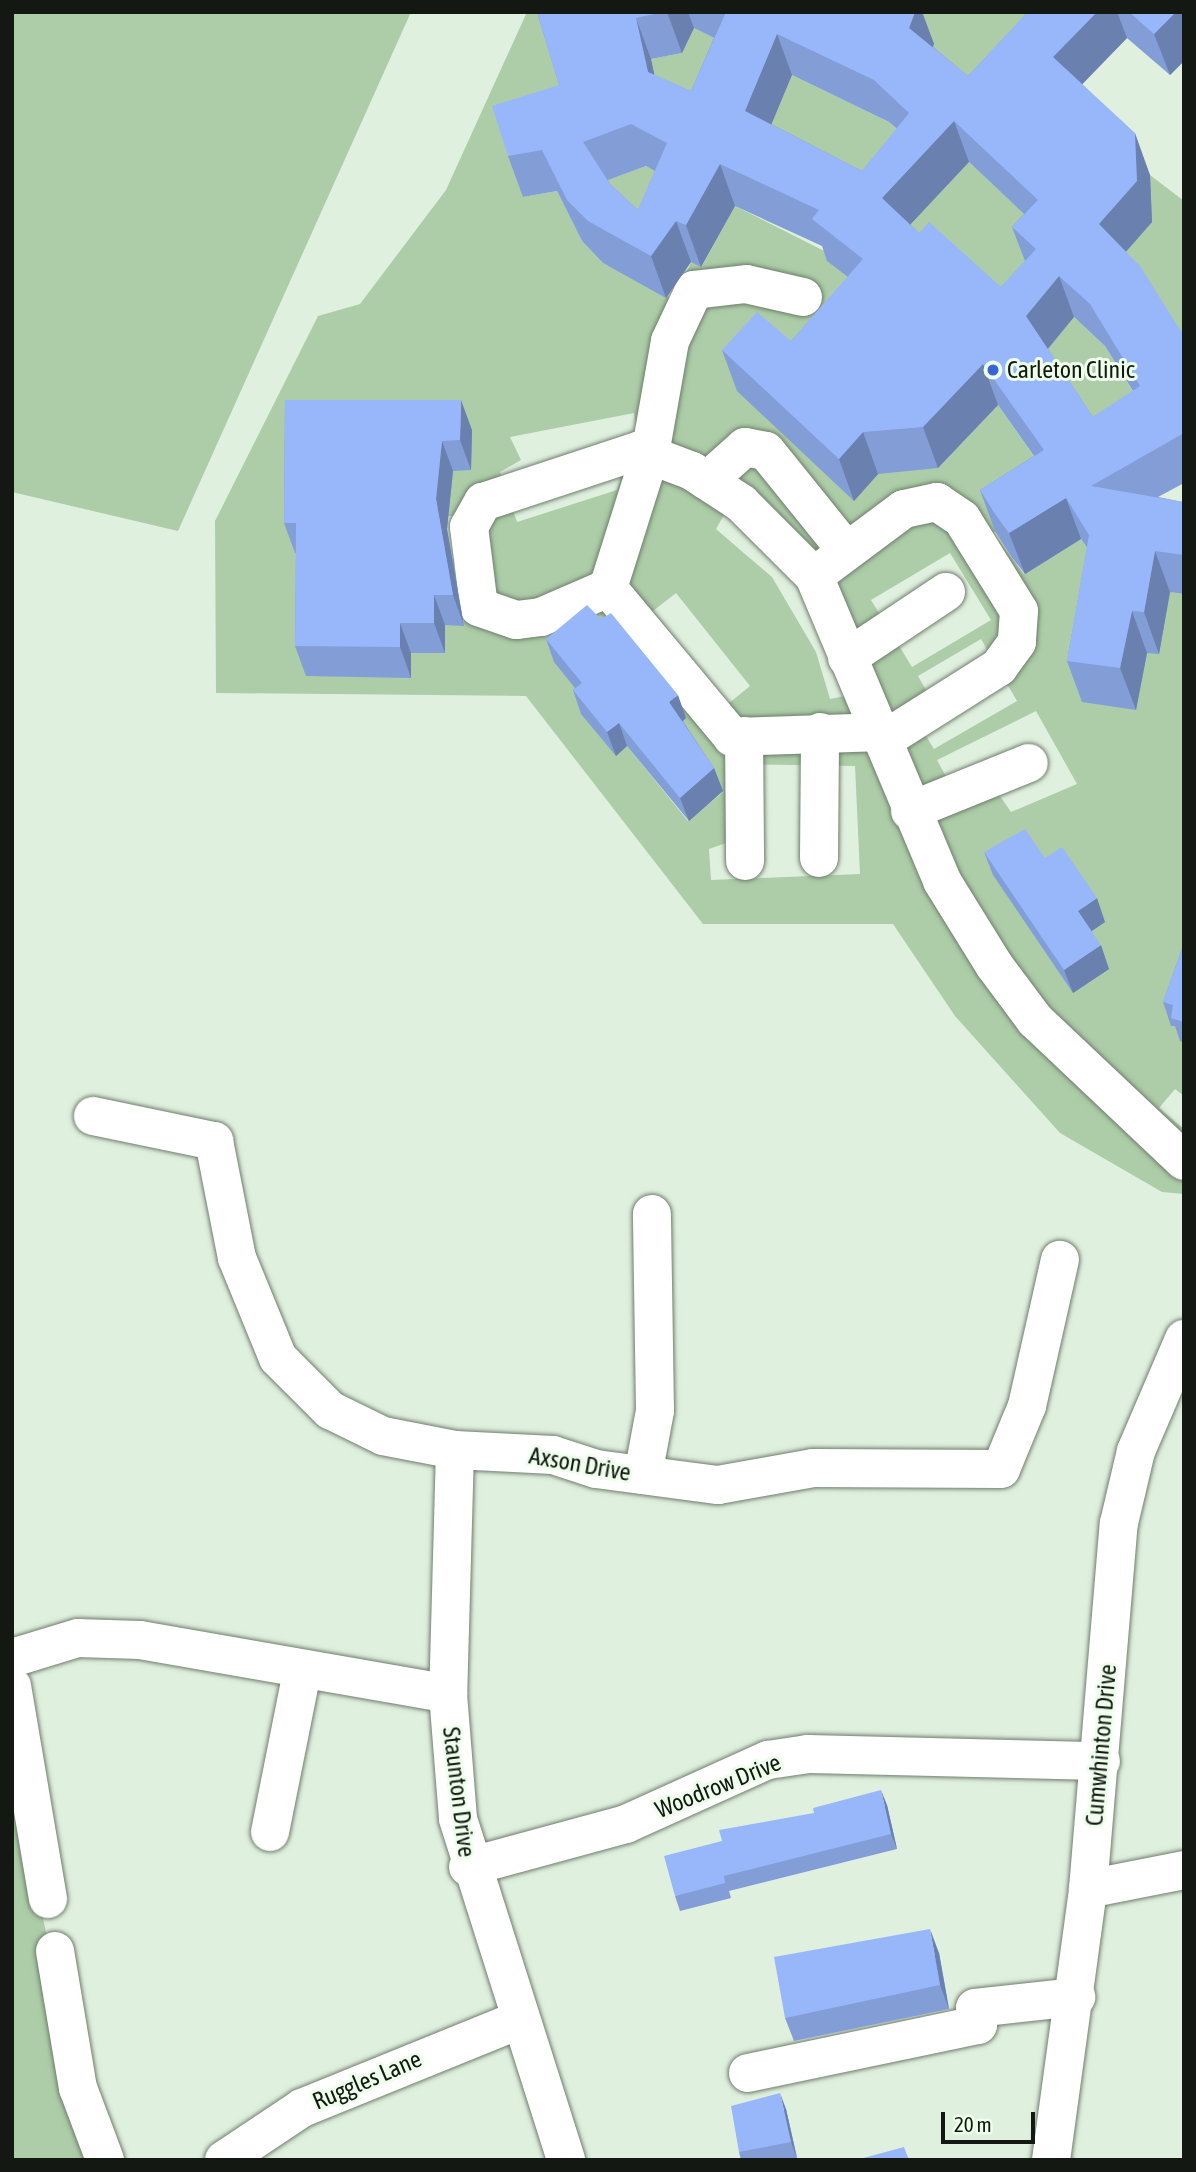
<!DOCTYPE html>
<html>
<head>
<meta charset="utf-8">
<style>
  body { margin:0 }
  #map { position:relative; width:1196px; height:2172px; overflow:hidden; background:#e0f0de; font-family:"Asap Condensed",sans-serif }
  div>[style] { position:absolute }
  .green>* { inset:0; background:#accda7 }
  .roads { filter:drop-shadow(0 0 2px #6f7e6d) drop-shadow(0 0 2px #6f7e6d) }
  .minor>* { height:38px; margin:-19px; padding:0 19px; transform-origin:19px; border-radius:19px; background:#fff }
  .wall>* { inset:0; background:#839dd7 }
  .shaded-wall>* { inset:0; background:#6a80af }
  .building>* { inset:0; background:#98b7fa }
  .dots>* { width:19px; height:19px; translate:-50% -50%; box-sizing:border-box; border:4px solid #edfeeb; border-radius:50% }
  span { translate:-50% -50%; white-space:nowrap; text-align:center; line-height:1.15; -webkit-text-stroke:6px #edfeeb; paint-order:stroke }
  .poi-label { font-size:24px; color:#131812 }
  .left { translate:0 -50%; text-align:left }
  .street-label { font-size:24px; color:#131812 }
  .frame { position:absolute; inset:0; border:14px solid #131812; pointer-events:none }
  .scale { position:absolute; left:941px; top:2112px; width:94px; height:32px; box-sizing:border-box; border:4px solid #131812; border-top:0; padding-left:9px; font-size:21px; line-height:24px; white-space:nowrap; color:#131812; -webkit-text-stroke:5px #edfeeb; paint-order:stroke }
</style>
</head>
<body>
<div id="map">
  <div class="green">
    <div style="clip-path:polygon(12px 12px,411px 12px,178px 531px,12px 492px)"></div>
    <div style="clip-path:polygon(evenodd,527px 12px,612px 12px,561px 85px,523px 197px,557px 191px,582px 241px,603px 263px,675px 300px,691px 262px,702px 266px,735px 206px,852px 265px,893px 472px,940px 466px,998px 405px,1059px 492px,993px 533px,1024px 574px,1081px 539px,1104px 576px,1135px 709px,1147px 653px,1159px 653px,1159px 590px,1184px 594px,1184px 1096px,1175px 1089px,1159px 1108px,1184px 1129px,1184px 1194px,1162px 1192px,1060px 1133px,955px 1016px,893px 924px,703px 924px,526px 696px,216px 693px,215px 521px,318px 316px,360px 304px,446px 190px,527px 12px,634px 413px,637px 437px,617px 490px,517px 522px,500px 472px,521px 460px,510px 437px,634px 413px,527px 12px,472px 430px,443px 472px,442px 516px,453px 516px,453px 565px,465px 566px,464px 625px,445px 625px,411px 653px,411px 678px,307px 553px,472px 430px,527px 12px,728px 508px,810px 596px,850px 695px,830px 699px,816px 652px,772px 577px,716px 529px,728px 508px,527px 12px,950px 553px,991px 620px,912px 667px,871px 600px,950px 553px,527px 12px,676px 593px,750px 686px,728px 704px,653px 611px,676px 593px,527px 12px,981px 639px,1017px 701px,934px 749px,921px 728px,941px 716px,918px 676px,981px 639px,527px 12px,590px 706px,678px 725px,723px 792px,688px 821px,627px 746px,616px 755px,590px 706px,527px 12px,1036px 711px,1077px 784px,1011px 812px,995px 789px,960px 802px,937px 760px,1036px 711px,527px 12px,728px 764px,855px 766px,860px 874px,711px 880px,709px 849px,729px 842px,728px 764px)"></div>
    <div style="clip-path:polygon(814px 12px,1082px 12px,983px 117px,925px 69px,934px 44px)"></div>
    <div style="clip-path:polygon(694px 28px,742px 52px,663px 113px,651px 59px,682px 53px)"></div>
    <div style="clip-path:polygon(792px 75px,889px 122px,924px 155px,877px 212px,760px 152px)"></div>
    <div style="clip-path:polygon(969px 162px,1053px 241px,1009px 336px,897px 239px)"></div>
    <div style="clip-path:polygon(646px 166px,682px 184px,656px 247px,602px 182px)"></div>
    <div style="clip-path:polygon(1150px 175px,1184px 201px,1184px 353px,1114px 265px)"></div>
    <div style="clip-path:polygon(1074px 317px,1105px 346px,1155px 427px,1108px 458px,1041px 357px)"></div>
    <div style="clip-path:polygon(12px 1708px,30px 1858px,95px 2160px,12px 2160px)"></div>
  </div>
  <div class="roads">
    <div class="minor">
      <div style="left:803px;top:297px;width:58px;rotate:-167.2deg"></div>
      <div style="left:746px;top:284px;width:52px;rotate:173.4deg"></div>
      <div style="left:694px;top:290px;width:56px;rotate:115.2deg"></div>
      <div style="left:670px;top:341px;width:116px;rotate:100deg"></div>
      <div style="left:650px;top:455px;width:139px;rotate:107.5deg"></div>
      <div style="left:608px;top:588px;width:73px;rotate:156.6deg"></div>
      <div style="left:541px;top:617px;width:25px;rotate:173deg"></div>
      <div style="left:516px;top:620px;width:39px;rotate:-161deg"></div>
      <div style="left:479px;top:607px;width:81px;rotate:-97.1deg"></div>
      <div style="left:469px;top:527px;width:29px;rotate:-61deg"></div>
      <div style="left:483px;top:502px;width:165px;rotate:-18.3deg"></div>
      <div style="left:640px;top:450px;width:11px;rotate:27deg"></div>
      <div style="left:650px;top:455px;width:45px;rotate:20.9deg"></div>
      <div style="left:692px;top:471px;width:59px;rotate:33.1deg"></div>
      <div style="left:741px;top:503px;width:103px;rotate:45deg"></div>
      <div style="left:814px;top:576px;width:331px;rotate:67.2deg"></div>
      <div style="left:942px;top:881px;width:99px;rotate:58.2deg"></div>
      <div style="left:994px;top:965px;width:69px;rotate:53.3deg"></div>
      <div style="left:1035px;top:1020px;width:205px;rotate:43.4deg"></div>
      <div style="left:707px;top:481px;width:51px;rotate:-41.8deg"></div>
      <div style="left:745px;top:447px;width:21px;rotate:11deg"></div>
      <div style="left:766px;top:451px;width:127px;rotate:51.1deg"></div>
      <div style="left:814px;top:576px;width:112px;rotate:-36.7deg"></div>
      <div style="left:904px;top:509px;width:34px;rotate:-12deg"></div>
      <div style="left:937px;top:502px;width:30px;rotate:34deg"></div>
      <div style="left:962px;top:519px;width:108px;rotate:58.2deg"></div>
      <div style="left:1019px;top:611px;width:31px;rotate:94deg"></div>
      <div style="left:1017px;top:642px;width:31px;rotate:126deg"></div>
      <div style="left:999px;top:667px;width:135px;rotate:147.7deg"></div>
      <div style="left:608px;top:588px;width:194px;rotate:50.2deg"></div>
      <div style="left:732px;top:737px;width:148px;rotate:-1.9deg"></div>
      <div style="left:847px;top:658px;width:119px;rotate:-33.7deg"></div>
      <div style="left:744px;top:736px;width:125px;rotate:89.5deg"></div>
      <div style="left:910px;top:811px;width:128px;rotate:-22deg"></div>
      <div style="left:819px;top:858px;width:126px;rotate:-89.5deg"></div>
      <div style="left:93px;top:1116px;width:124px;rotate:11.7deg"></div>
      <div style="left:214px;top:1141px;width:119px;rotate:78.9deg"></div>
      <div style="left:237px;top:1258px;width:108px;rotate:67.7deg"></div>
      <div style="left:278px;top:1358px;width:74px;rotate:45deg"></div>
      <div style="left:330px;top:1410px;width:59px;rotate:26.1deg"></div>
      <div style="left:383px;top:1436px;width:73px;rotate:11deg"></div>
      <div style="left:455px;top:1450px;width:98px;rotate:2.9deg"></div>
      <div style="left:553px;top:1455px;width:45px;rotate:18deg"></div>
      <div style="left:596px;top:1469px;width:123px;rotate:7.5deg"></div>
      <div style="left:718px;top:1485px;width:97px;rotate:-10.1deg"></div>
      <div style="left:813px;top:1468px;width:188px;rotate:0.3deg"></div>
      <div style="left:1001px;top:1469px;width:68px;rotate:-67.6deg"></div>
      <div style="left:1027px;top:1406px;width:150px;rotate:-77.3deg"></div>
      <div style="left:455px;top:1450px;width:244px;rotate:91.6deg"></div>
      <div style="left:448px;top:1694px;width:125px;rotate:85.4deg"></div>
      <div style="left:458px;top:1819px;width:358px;rotate:72.4deg"></div>
      <div style="left:643px;top:1475px;width:65px;rotate:-79.4deg"></div>
      <div style="left:655px;top:1411px;width:197px;rotate:-90.9deg"></div>
      <div style="left:12px;top:1658px;width:69px;rotate:-16.9deg"></div>
      <div style="left:78px;top:1638px;width:62px;rotate:1.8deg"></div>
      <div style="left:140px;top:1640px;width:313px;rotate:9.9deg"></div>
      <div style="left:12px;top:1686px;width:216px;rotate:80.4deg"></div>
      <div style="left:270px;top:1832px;width:163px;rotate:-78.7deg"></div>
      <div style="left:468px;top:1867px;width:164px;rotate:-15.2deg"></div>
      <div style="left:626px;top:1824px;width:156px;rotate:-24.3deg"></div>
      <div style="left:768px;top:1760px;width:40px;rotate:-8.5deg"></div>
      <div style="left:808px;top:1754px;width:293px;rotate:1.4deg"></div>
      <div style="left:1088px;top:1889px;width:98px;rotate:-11.2deg"></div>
      <div style="left:55px;top:1951px;width:139px;rotate:80.5deg"></div>
      <div style="left:78px;top:2088px;width:77px;rotate:69.4deg"></div>
      <div style="left:748px;top:2073px;width:235px;rotate:-11.8deg"></div>
      <div style="left:978px;top:2025px;width:17px;rotate:-100deg"></div>
      <div style="left:975px;top:2008px;width:102px;rotate:-6.2deg"></div>
      <div style="left:224px;top:2160px;width:94px;rotate:-33.7deg"></div>
      <div style="left:302px;top:2108px;width:234px;rotate:-22.1deg"></div>
      <div style="left:1051px;top:2160px;width:274px;rotate:-82.2deg"></div>
      <div style="left:1088px;top:1889px;width:367px;rotate:-85.2deg"></div>
      <div style="left:1119px;top:1523px;width:74px;rotate:-76.7deg"></div>
      <div style="left:1136px;top:1451px;width:122px;rotate:-66.8deg"></div>
    </div>
  </div>
  <div class="wall">
    <div style="clip-path:polygon(evenodd,537px 12px,922px 12px,934px 44px,933px 47px,968px 76px,1028px 12px,1184px 12px,1184px 61px,1170px 75px,1127px 38px,1082px 84px,1150px 175px,1152px 222px,1126px 252px,1184px 336px,1184px 483px,1158px 497px,1183px 502px,1184px 488px,1184px 594px,1170px 592px,1159px 654px,1147px 653px,1136px 710px,1082px 702px,1067px 661px,1087px 548px,1081px 539px,1025px 574px,1010px 555px,995px 531px,980px 490px,1034px 456px,998px 405px,938px 468px,878px 474px,854px 501px,737px 391px,722px 350px,791px 341px,848px 277px,827px 261px,822px 246px,735px 206px,701px 267px,691px 262px,666px 298px,603px 263px,582px 241px,557px 191px,523px 197px,508px 156px,559px 85px,537px 12px,694px 28px,714px 38px,691px 91px,654px 75px,651px 59px,682px 53px,694px 28px,537px 12px,792px 75px,889px 122px,897px 129px,862px 171px,771px 124px,792px 75px,537px 12px,969px 162px,1024px 214px,1012px 227px,1025px 261px,1001px 287px,919px 233px,910px 224px,969px 162px,537px 12px,646px 166px,655px 171px,638px 210px,610px 184px,608px 180px,646px 166px,537px 12px,1074px 317px,1105px 346px,1133px 391px,1093px 417px,1048px 349px,1074px 317px)"></div>
    <div style="clip-path:polygon(285px 400px,472px 430px,471px 470px,453px 471px,447px 529px,464px 626px,445px 625px,445px 653px,411px 653px,411px 678px,306px 676px,295px 646px,296px 553px,295px 553px,284px 523px)"></div>
    <div style="clip-path:polygon(546px 639px,686px 718px,683px 721px,714px 768px,723px 791px,689px 821px,627px 746px,616px 756px,581px 714px,573px 690px,575px 688px,554px 662px)"></div>
    <div style="clip-path:polygon(984px 852px,1105px 922px,1091px 931px,1109px 969px,1073px 993px,993px 875px)"></div>
    <div style="clip-path:polygon(1184px 943px,1184px 1043px,1180px 1041px,1175px 1026px,1171px 1026px,1163px 1002px)"></div>
    <div style="clip-path:polygon(887px 1805px,897px 1849px,729px 1891px,731px 1898px,680px 1911px,675px 1896px)"></div>
    <div style="clip-path:polygon(939px 1953px,949px 2009px,794px 2041px,785px 2018px)"></div>
    <div style="clip-path:polygon(786px 2109px,797px 2158px,787px 2160px,741px 2160px,739px 2152px)"></div>
  </div>
  <div class="shaded-wall">
    <div style="clip-path:polygon(667px 12px,688px 12px,694px 28px,682px 53px)"></div>
    <div style="clip-path:polygon(915px 12px,922px 12px,934px 44px,925px 69px,909px 28px)"></div>
    <div style="clip-path:polygon(1097px 12px,1117px 12px,1127px 38px,1068px 99px,1053px 57px)"></div>
    <div style="clip-path:polygon(1176px 12px,1184px 12px,1184px 61px,1170px 75px,1154px 34px)"></div>
    <div style="clip-path:polygon(636px 18px,651px 59px,663px 113px,648px 72px)"></div>
    <div style="clip-path:polygon(777px 34px,792px 75px,760px 152px,745px 111px)"></div>
    <div style="clip-path:polygon(954px 121px,969px 162px,897px 239px,882px 198px)"></div>
    <div style="clip-path:polygon(1135px 133px,1150px 175px,1152px 222px,1114px 265px,1099px 224px)"></div>
    <div style="clip-path:polygon(720px 164px,735px 206px,701px 267px,686px 225px)"></div>
    <div style="clip-path:polygon(676px 221px,691px 262px,666px 298px,651px 256px)"></div>
    <div style="clip-path:polygon(1059px 276px,1074px 317px,1041px 357px,1026px 316px)"></div>
    <div style="clip-path:polygon(983px 364px,998px 405px,938px 468px,923px 427px)"></div>
    <div style="clip-path:polygon(461px 400px,472px 430px,471px 470px,460px 440px)"></div>
    <div style="clip-path:polygon(863px 432px,878px 474px,854px 501px,839px 459px)"></div>
    <div style="clip-path:polygon(442px 441px,453px 471px,447px 529px,464px 626px,453px 595px,436px 499px)"></div>
    <div style="clip-path:polygon(1066px 498px,1081px 539px,1025px 574px,1009px 533px)"></div>
    <div style="clip-path:polygon(1155px 551px,1170px 592px,1159px 654px,1144px 612px)"></div>
    <div style="clip-path:polygon(434px 595px,445px 625px,445px 653px,434px 623px)"></div>
    <div style="clip-path:polygon(1132px 611px,1147px 653px,1136px 710px,1120px 668px)"></div>
    <div style="clip-path:polygon(400px 623px,411px 653px,411px 678px,400px 647px)"></div>
    <div style="clip-path:polygon(678px 695px,686px 718px,678px 725px,669px 702px)"></div>
    <div style="clip-path:polygon(619px 723px,627px 746px,616px 756px,607px 732px)"></div>
    <div style="clip-path:polygon(714px 768px,723px 791px,689px 821px,680px 798px)"></div>
    <div style="clip-path:polygon(1097px 898px,1105px 922px,1086px 935px,1078px 911px)"></div>
    <div style="clip-path:polygon(1101px 945px,1109px 969px,1073px 993px,1064px 970px)"></div>
    <div style="clip-path:polygon(881px 1790px,887px 1805px,897px 1849px,891px 1834px)"></div>
    <div style="clip-path:polygon(930px 1929px,939px 1953px,949px 2009px,940px 1985px)"></div>
    <div style="clip-path:polygon(780px 2093px,786px 2109px,797px 2158px,791px 2142px)"></div>
  </div>
  <div class="building">
    <div style="clip-path:polygon(evenodd,537px 12px,664px 12px,636px 18px,648px 72px,691px 91px,726px 12px,915px 12px,909px 28px,968px 76px,1028px 12px,1097px 12px,1053px 57px,1135px 133px,1137px 181px,1099px 224px,1140px 266px,1184px 336px,1184px 433px,1091px 486px,1183px 502px,1184px 488px,1184px 555px,1155px 551px,1144px 612px,1132px 611px,1120px 668px,1067px 661px,1089px 535px,1066px 498px,1009px 533px,995px 514px,980px 490px,1044px 450px,983px 364px,923px 427px,863px 432px,839px 459px,722px 350px,757px 312px,791px 341px,863px 259px,812px 219px,819px 210px,720px 164px,686px 225px,676px 221px,651px 256px,588px 221px,567px 200px,542px 150px,508px 156px,492px 106px,559px 85px,537px 12px,777px 34px,874px 80px,909px 113px,862px 171px,745px 111px,777px 34px,537px 12px,954px 121px,1038px 200px,1012px 227px,1036px 249px,1001px 287px,929px 222px,919px 233px,882px 198px,954px 121px,537px 12px,631px 124px,667px 143px,638px 210px,610px 184px,583px 142px,631px 124px,537px 12px,1059px 276px,1090px 304px,1140px 386px,1093px 417px,1026px 316px,1059px 276px)"></div>
    <div style="clip-path:polygon(1129px 12px,1176px 12px,1154px 34px)"></div>
    <div style="clip-path:polygon(285px 400px,461px 400px,460px 440px,442px 441px,436px 499px,453px 595px,434px 595px,434px 623px,400px 623px,400px 647px,295px 646px,296px 523px,284px 523px)"></div>
    <div style="clip-path:polygon(587px 605px,601px 619px,611px 613px,678px 695px,669px 702px,714px 768px,680px 798px,619px 723px,607px 732px,573px 690px,582px 683px,546px 639px)"></div>
    <div style="clip-path:polygon(1025px 829px,1045px 858px,1062px 847px,1097px 898px,1078px 911px,1101px 945px,1064px 970px,984px 852px)"></div>
    <div style="clip-path:polygon(1184px 943px,1184px 1022px,1171px 1018px,1173px 1005px,1163px 1002px)"></div>
    <div style="clip-path:polygon(881px 1790px,891px 1834px,724px 1876px,725px 1883px,675px 1896px,664px 1856px,722px 1841px,719px 1830px,814px 1813px,813px 1808px)"></div>
    <div style="clip-path:polygon(930px 1929px,940px 1985px,785px 2018px,774px 1957px)"></div>
    <div style="clip-path:polygon(780px 2093px,791px 2142px,739px 2152px,731px 2106px)"></div>
    <div style="clip-path:polygon(904px 2147px,909px 2160px,856px 2160px)"></div>
  </div>
  <div class="dots">
    <div style="left:993px;top:370px;background:#3763d3"></div>
  </div>
  <div class="poi-label">
    <span class="left" style="left:1007px;top:370px">Carleton Clinic</span>
  </div>
  <div class="street-label">
    <span style="left:580px;top:1464px;rotate:10deg">Axson Drive</span>
    <span style="left:1101px;top:1745px;rotate:-85deg">Cumwhinton Drive</span>
    <span style="left:718px;top:1786px;rotate:-22deg">Woodrow Drive</span>
    <span style="left:459px;top:1792px;rotate:83deg">Staunton Drive</span>
    <span style="left:367px;top:2080px;rotate:-23deg">Ruggles Lane</span>
  </div>
  <div class="frame"></div>
  <div class="scale">20 m</div>
</div>
</body>
</html>
